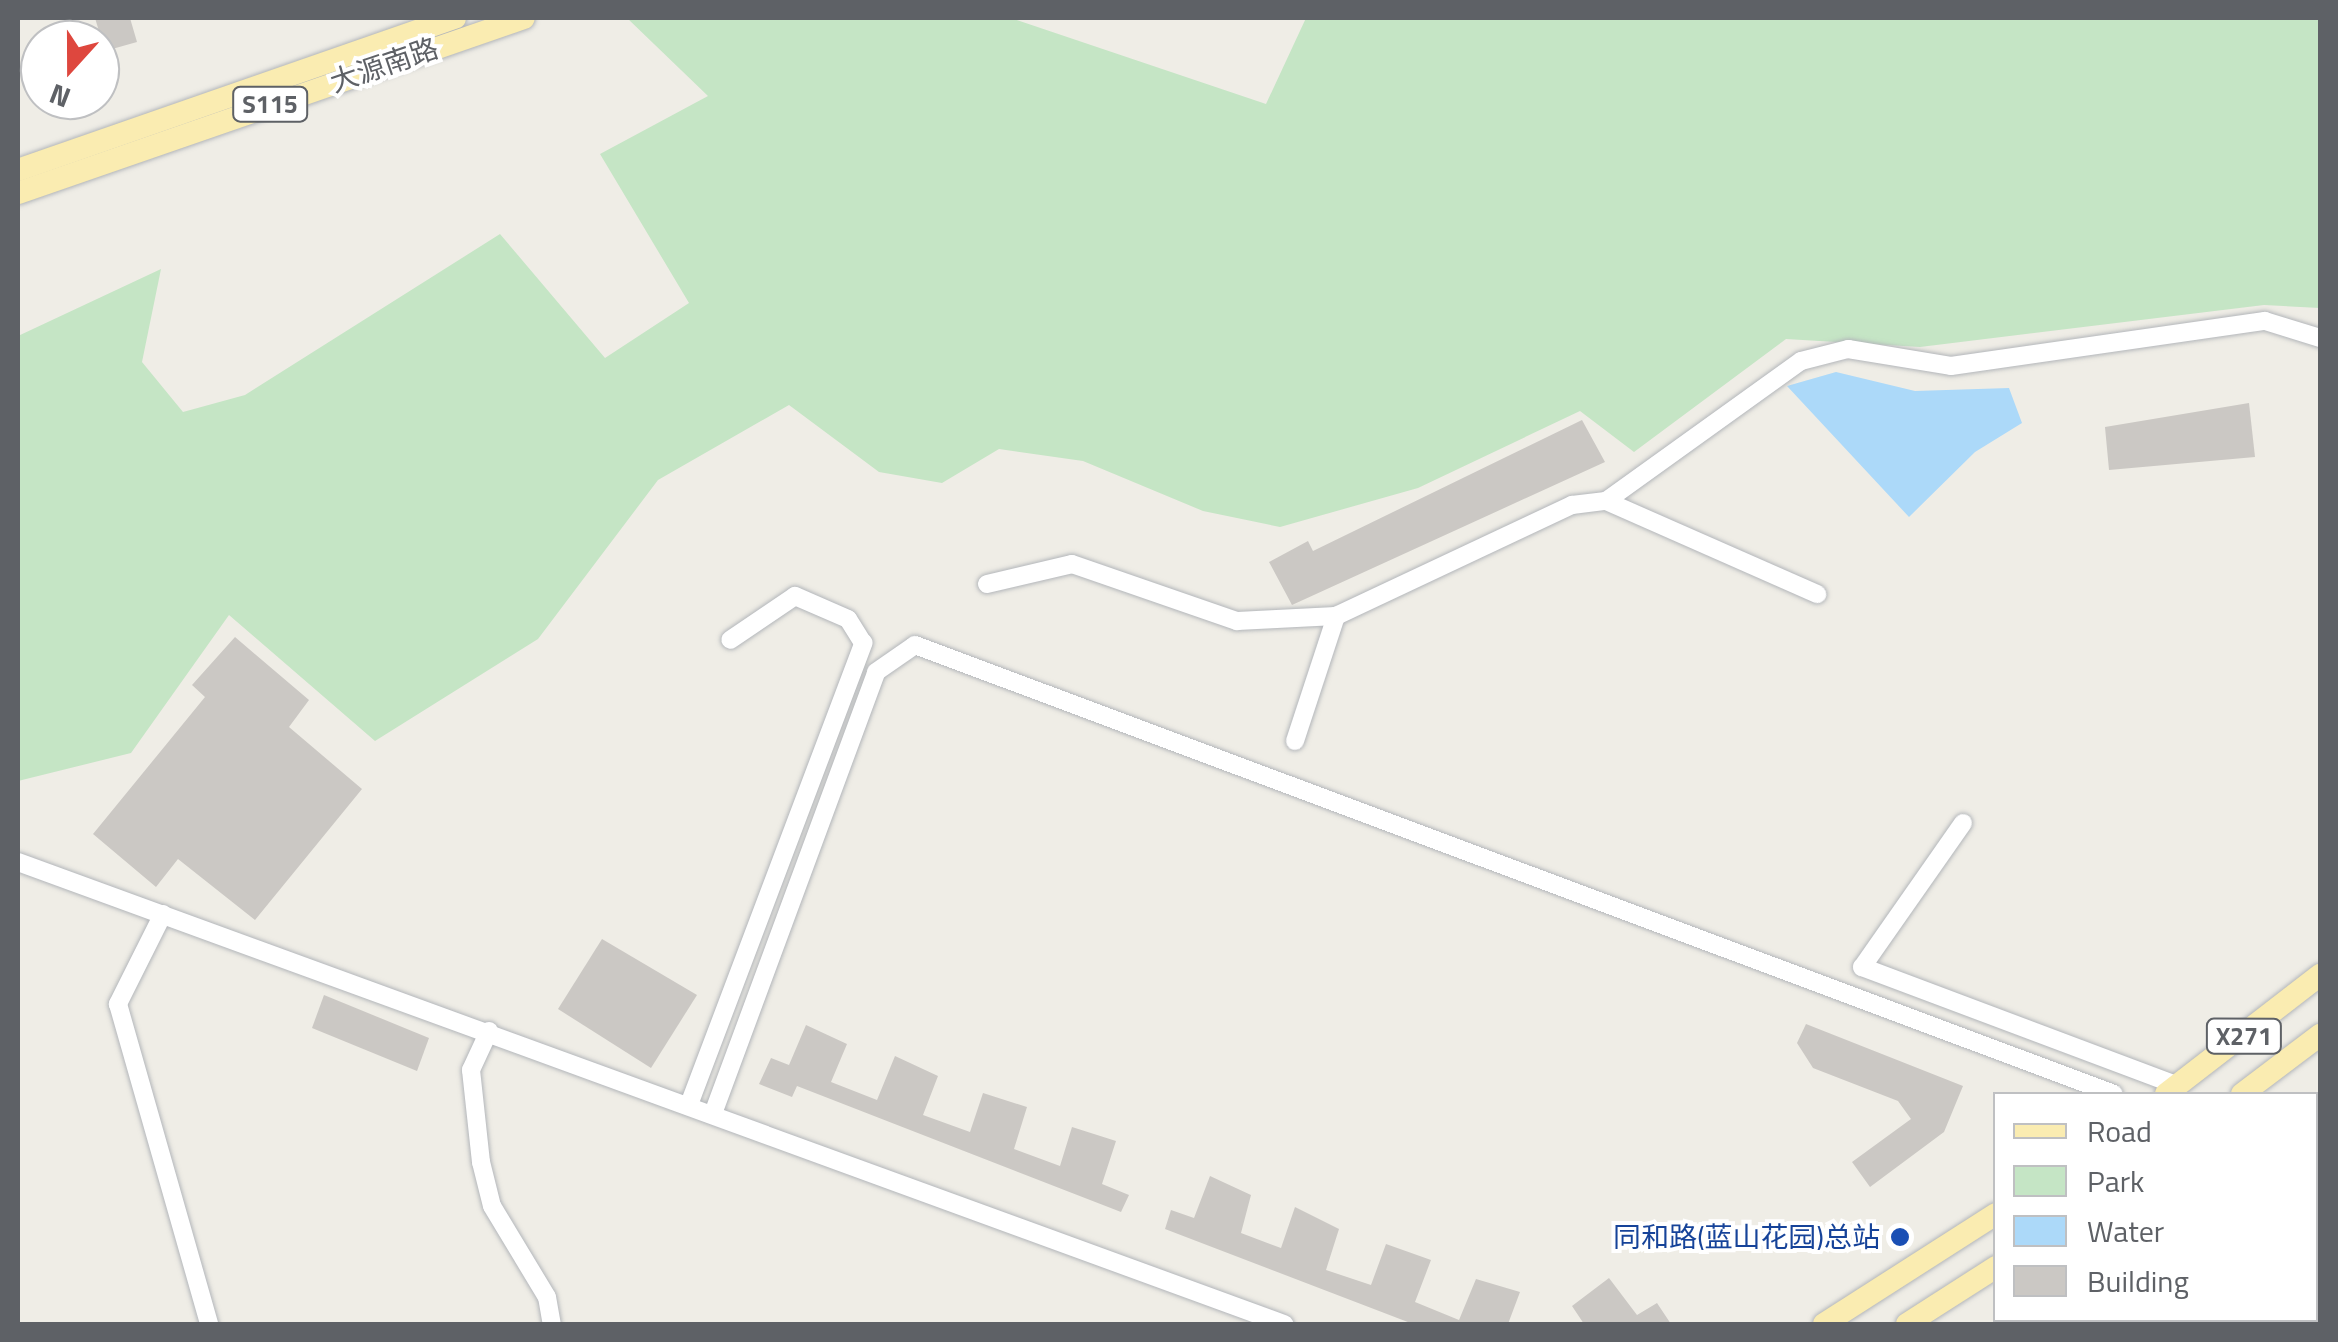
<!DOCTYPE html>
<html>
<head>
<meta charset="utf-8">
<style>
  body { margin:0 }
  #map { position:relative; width:2338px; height:1342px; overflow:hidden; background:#efede6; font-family:"Titillium Web","Noto Sans SC",sans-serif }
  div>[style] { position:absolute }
  .green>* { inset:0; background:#c5e5c5 }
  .water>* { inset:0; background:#acd9f9 }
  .building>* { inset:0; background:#cbc8c4 }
  .roads { filter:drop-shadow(0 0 2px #b3b6ba) drop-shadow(0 0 2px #b3b6ba) }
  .minor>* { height:18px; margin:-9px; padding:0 9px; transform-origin:9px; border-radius:9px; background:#fff }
  .major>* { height:22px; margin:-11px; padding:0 11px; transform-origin:11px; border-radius:11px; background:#faecb1 }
  .dots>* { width:28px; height:28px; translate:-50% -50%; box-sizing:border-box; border:5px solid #fff; border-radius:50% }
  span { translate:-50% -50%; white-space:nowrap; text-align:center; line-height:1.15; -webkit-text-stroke:8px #fff; paint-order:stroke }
  .shield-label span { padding:2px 8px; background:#fff; border:2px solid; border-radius:8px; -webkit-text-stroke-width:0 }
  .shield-label { font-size:25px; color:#5e6166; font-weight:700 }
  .street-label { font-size:28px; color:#5e6166 }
  .transit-label { font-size:28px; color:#164399 }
  .right { translate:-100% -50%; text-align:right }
  .frame { position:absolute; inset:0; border:20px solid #5e6166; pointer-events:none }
  .legend { position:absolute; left:1993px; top:1092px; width:325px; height:230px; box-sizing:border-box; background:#fff; border:2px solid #bfc0c2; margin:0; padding:12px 18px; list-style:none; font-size:30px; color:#5e6166 }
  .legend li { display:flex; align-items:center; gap:20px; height:50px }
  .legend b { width:50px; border:2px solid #bfc0c2 }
  .north { position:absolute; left:20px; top:20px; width:100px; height:100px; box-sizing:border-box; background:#fff; border:2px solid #bfc0c2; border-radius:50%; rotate:201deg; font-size:28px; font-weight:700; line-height:40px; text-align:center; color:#5e6166 }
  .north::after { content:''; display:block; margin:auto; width:35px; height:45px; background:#de473e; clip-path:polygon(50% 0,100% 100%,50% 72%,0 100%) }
</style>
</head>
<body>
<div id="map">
  <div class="green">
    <div style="clip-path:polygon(627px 18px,1011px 18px,1266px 104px,1306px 18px,2320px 18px,2320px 308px,2264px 305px,1920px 347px,1786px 339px,1634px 452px,1580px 411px,1418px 488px,1280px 527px,1203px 511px,1083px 461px,999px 449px,942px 483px,879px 472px,789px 405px,658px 480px,538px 639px,375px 741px,229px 615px,131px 753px,18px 781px,18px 336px,161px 269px,142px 362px,183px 412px,245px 395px,500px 234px,605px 358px,689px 303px,600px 154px,708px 96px)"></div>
  </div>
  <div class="water">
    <div style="clip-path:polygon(1836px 372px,1915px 391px,2009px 388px,2022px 423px,1975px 452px,1909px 517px,1787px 386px)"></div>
  </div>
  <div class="building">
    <div style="clip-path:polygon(95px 18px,130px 18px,137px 42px,105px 51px)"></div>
    <div style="clip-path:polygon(2249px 403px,2255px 457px,2109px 470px,2105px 427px)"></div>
    <div style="clip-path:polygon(1582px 420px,1605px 462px,1292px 605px,1269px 562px,1308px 541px,1313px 551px)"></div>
    <div style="clip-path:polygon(235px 637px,309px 700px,289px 727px,362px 789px,255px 920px,178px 859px,156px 887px,93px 834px,205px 697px,192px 685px)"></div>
    <div style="clip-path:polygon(602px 939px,697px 995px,651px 1068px,558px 1009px)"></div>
    <div style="clip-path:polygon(324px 995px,429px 1038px,417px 1071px,312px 1028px)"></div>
    <div style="clip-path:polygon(1806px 1024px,1963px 1086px,1944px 1132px,1870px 1187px,1852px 1162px,1911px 1119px,1898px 1101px,1813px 1068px,1797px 1043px)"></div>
    <div style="clip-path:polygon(806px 1025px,847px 1044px,831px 1082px,877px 1100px,895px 1056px,938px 1076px,923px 1115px,970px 1132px,983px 1093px,1027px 1107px,1014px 1149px,1060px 1166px,1072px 1127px,1116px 1141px,1102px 1184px,1129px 1195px,1121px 1212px,797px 1086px,792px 1097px,759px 1084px,771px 1058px,789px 1065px)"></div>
    <div style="clip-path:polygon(1210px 1176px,1251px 1195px,1241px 1233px,1281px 1248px,1295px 1207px,1339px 1229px,1326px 1270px,1371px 1285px,1386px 1244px,1431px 1260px,1415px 1302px,1459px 1320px,1476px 1279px,1520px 1292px,1508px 1324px,1413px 1324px,1165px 1229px,1171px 1210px,1194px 1218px)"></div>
    <div style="clip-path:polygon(1609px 1278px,1637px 1315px,1657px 1303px,1671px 1324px,1584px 1324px,1572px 1306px)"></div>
  </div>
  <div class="roads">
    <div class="minor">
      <div style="left:1606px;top:501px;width:231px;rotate:23.8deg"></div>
      <div style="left:987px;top:584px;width:87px;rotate:-13.2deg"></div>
      <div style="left:1072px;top:564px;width:175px;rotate:19.1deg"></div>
      <div style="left:1237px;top:621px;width:99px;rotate:-2.9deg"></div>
      <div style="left:1336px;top:616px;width:261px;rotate:-25.2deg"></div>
      <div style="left:1572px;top:505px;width:34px;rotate:-7deg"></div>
      <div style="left:1606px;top:501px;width:240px;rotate:-35.7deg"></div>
      <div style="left:1801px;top:361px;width:49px;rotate:-14.3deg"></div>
      <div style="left:1848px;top:349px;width:104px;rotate:9.4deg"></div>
      <div style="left:1951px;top:366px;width:317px;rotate:-8.2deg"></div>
      <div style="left:2265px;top:321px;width:58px;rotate:17.2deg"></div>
      <div style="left:1295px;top:741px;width:132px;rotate:-71.8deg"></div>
      <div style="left:1963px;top:823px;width:176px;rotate:125deg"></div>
      <div style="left:1862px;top:967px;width:338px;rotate:20.6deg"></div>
      <div style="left:18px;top:862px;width:1348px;rotate:20.05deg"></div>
      <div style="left:163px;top:914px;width:101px;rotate:116.6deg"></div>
      <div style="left:118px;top:1004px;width:333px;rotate:74.1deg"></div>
      <div style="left:489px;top:1031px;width:43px;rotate:114.8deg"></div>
      <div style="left:471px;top:1070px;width:93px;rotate:83.8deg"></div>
      <div style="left:481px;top:1162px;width:45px;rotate:76deg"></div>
      <div style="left:492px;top:1206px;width:106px;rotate:58.9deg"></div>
      <div style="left:547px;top:1297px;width:27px;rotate:80deg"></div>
      <div style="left:690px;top:1102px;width:491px;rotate:-69.3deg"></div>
      <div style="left:863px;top:643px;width:28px;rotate:-122deg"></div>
      <div style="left:848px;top:619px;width:58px;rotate:-156.5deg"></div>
      <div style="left:795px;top:596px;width:78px;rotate:145.9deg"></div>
      <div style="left:714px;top:1111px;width:468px;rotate:-69.7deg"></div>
      <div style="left:876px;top:672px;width:47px;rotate:-34.7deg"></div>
      <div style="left:915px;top:645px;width:1280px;rotate:20.53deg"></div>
      <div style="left:2244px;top:1320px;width:6px;rotate:45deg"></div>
    </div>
    <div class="major">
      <div style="left:18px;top:170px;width:463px;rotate:-19.2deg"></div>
      <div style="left:18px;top:193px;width:535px;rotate:-19.08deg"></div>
      <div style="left:2166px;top:1094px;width:195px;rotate:-37.7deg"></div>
      <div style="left:2242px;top:1094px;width:98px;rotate:-37.1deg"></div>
      <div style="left:1824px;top:1324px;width:204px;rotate:-32.6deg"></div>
      <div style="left:1907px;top:1324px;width:106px;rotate:-32.6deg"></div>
    </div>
  </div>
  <div class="dots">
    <div style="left:1900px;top:1237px;background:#1a4fb4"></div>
  </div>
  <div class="shield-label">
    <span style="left:270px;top:104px">S115</span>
    <span style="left:2244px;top:1036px">X271</span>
  </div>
  <div class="street-label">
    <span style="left:384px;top:65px;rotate:-19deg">大源南路</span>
  </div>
  <div class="transit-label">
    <span class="right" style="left:1880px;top:1237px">同和路(蓝山花园)总站</span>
  </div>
  <div class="frame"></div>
  <ul class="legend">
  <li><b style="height:12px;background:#faecb1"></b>Road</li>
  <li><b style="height:28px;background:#c5e5c5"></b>Park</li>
  <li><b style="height:28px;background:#acd9f9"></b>Water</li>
  <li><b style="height:28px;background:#cbc8c4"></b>Building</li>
  </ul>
  <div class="north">N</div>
</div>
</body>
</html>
